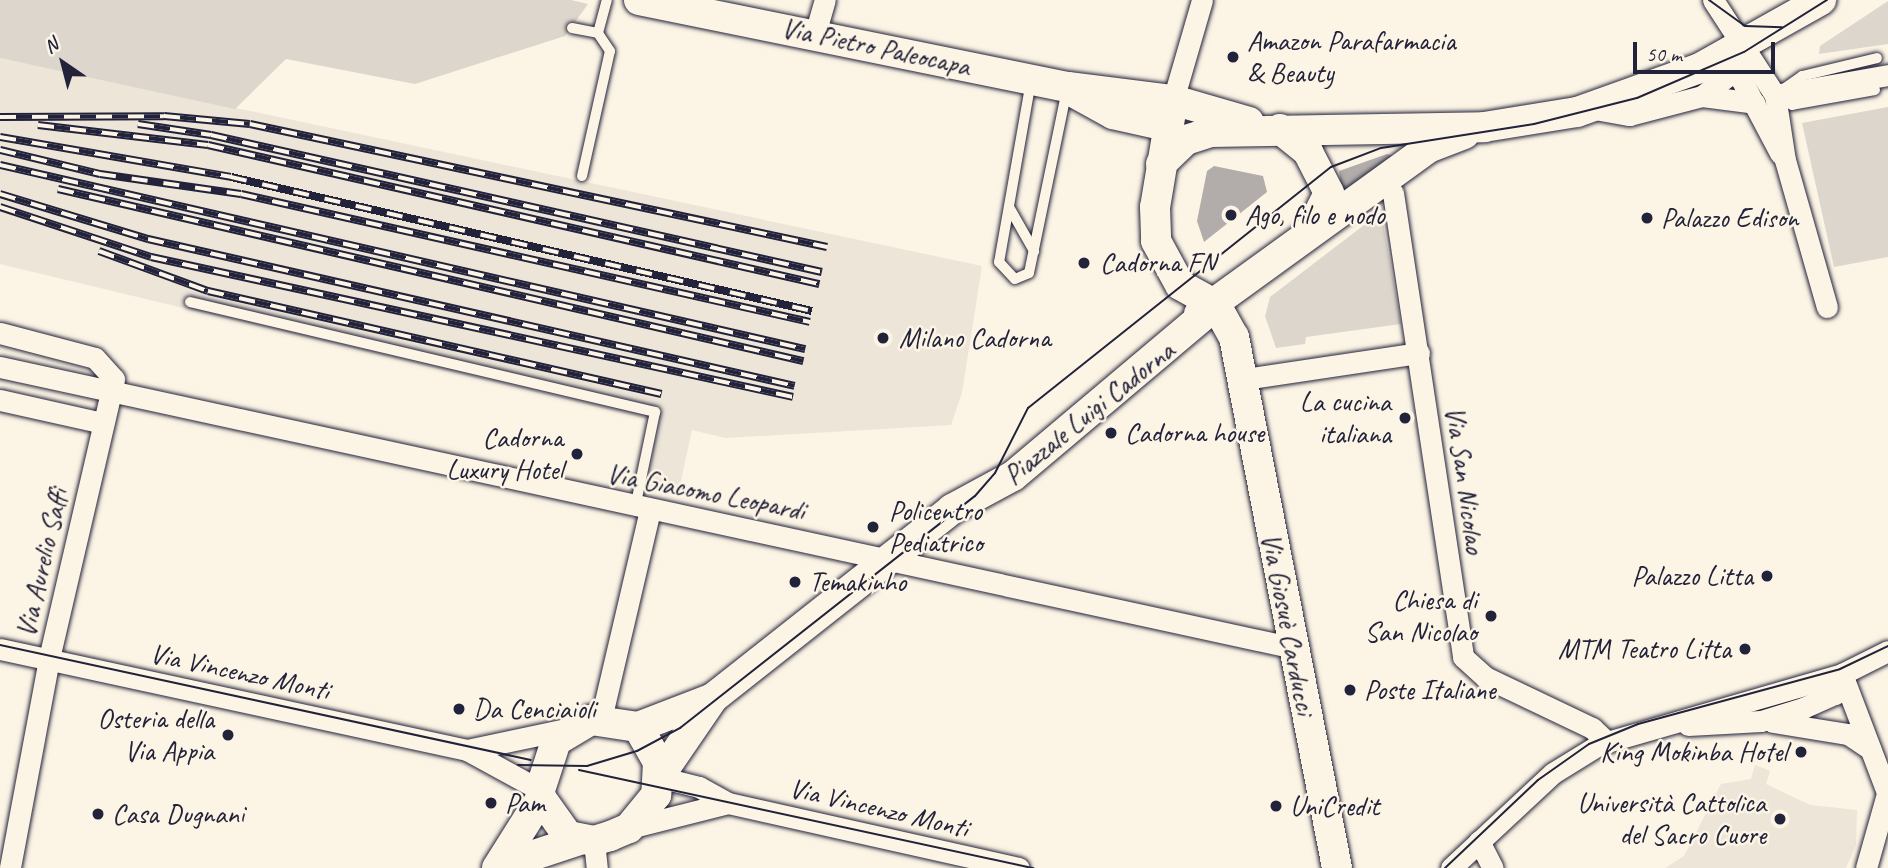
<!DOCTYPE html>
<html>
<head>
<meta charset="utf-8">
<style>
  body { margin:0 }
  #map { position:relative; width:1888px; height:868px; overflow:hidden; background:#fcf5e5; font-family:Caveat,sans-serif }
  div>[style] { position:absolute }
  .built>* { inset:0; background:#ece5d8 }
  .green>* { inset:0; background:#dcd6cc }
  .water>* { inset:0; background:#b2adab }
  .roads { filter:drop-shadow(0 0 2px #22223b) drop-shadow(0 0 2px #22223b) }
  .lane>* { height:10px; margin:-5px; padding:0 5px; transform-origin:5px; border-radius:5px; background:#fcf5e5 }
  .street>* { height:21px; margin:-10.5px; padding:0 10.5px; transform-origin:10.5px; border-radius:10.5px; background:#fcf5e5 }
  .secondary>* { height:30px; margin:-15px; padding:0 15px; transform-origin:15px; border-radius:15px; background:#fcf5e5 }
  .tram>* { height:2px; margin:-1px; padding:0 1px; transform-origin:1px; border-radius:1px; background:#22223b }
  .rail>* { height:8px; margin-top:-4px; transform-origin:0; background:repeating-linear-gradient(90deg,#fcf5e5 0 16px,#22223b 0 32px); box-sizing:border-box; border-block:2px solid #22223b }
  .dots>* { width:19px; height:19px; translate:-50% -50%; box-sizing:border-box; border:4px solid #fcf5e5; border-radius:50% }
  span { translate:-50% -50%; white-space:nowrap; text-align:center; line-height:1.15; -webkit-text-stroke:5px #fcf5e5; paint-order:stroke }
  .poi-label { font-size:28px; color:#22223b }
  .left { translate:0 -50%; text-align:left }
  .right { translate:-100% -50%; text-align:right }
  .street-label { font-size:28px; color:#22223b }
  .north { position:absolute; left:28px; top:28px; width:70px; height:70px; -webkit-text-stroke:5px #fcf5e5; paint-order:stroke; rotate:325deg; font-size:19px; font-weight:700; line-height:28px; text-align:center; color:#22223b }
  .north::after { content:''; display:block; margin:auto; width:24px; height:32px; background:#22223b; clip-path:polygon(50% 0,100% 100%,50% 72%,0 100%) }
  .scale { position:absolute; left:1633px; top:42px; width:142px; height:32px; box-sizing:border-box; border:4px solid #22223b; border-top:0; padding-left:9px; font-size:21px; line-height:24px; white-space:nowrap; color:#22223b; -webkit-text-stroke:5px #fcf5e5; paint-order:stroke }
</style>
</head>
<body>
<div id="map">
  <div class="built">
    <div style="clip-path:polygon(0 58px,982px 266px,962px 393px,951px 425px,726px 438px,692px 430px,678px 494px,646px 487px,659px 422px,0 264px)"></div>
    <div style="clip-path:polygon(1755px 765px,1770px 771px,1766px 784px,1810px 805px,1857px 810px,1856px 845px,1846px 868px,1665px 868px,1684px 856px,1721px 784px,1751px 779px)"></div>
  </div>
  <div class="green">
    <div style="clip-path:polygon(0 0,571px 0,588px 4px,565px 36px,415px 84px,286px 59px,235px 109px,0 58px)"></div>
    <div style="clip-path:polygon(1888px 1px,1888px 44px,1819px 54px,1820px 46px)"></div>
    <div style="clip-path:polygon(1888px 107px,1888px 257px,1834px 267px,1802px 123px)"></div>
    <div style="clip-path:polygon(1381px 212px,1401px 324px,1306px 337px,1305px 344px,1276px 348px,1265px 316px,1270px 297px)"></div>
  </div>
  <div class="water">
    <div style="clip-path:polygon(1387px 154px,1393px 156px,1342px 197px,1339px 171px)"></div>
    <div style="clip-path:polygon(1214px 166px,1263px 176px,1267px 192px,1204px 242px,1197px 221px,1207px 171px)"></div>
  </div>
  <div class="roads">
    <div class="lane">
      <div style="left:572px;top:28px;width:26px;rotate:11deg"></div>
      <div style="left:598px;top:33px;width:34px;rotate:-75deg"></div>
      <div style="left:1031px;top:81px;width:184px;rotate:100deg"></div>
      <div style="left:999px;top:262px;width:23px;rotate:47deg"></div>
      <div style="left:1015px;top:279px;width:15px;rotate:-23deg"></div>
      <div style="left:1029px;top:273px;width:187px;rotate:-78.3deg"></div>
      <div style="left:1875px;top:90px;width:84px;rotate:169.8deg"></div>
      <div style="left:1792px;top:105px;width:20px;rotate:-150deg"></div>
      <div style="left:1775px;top:95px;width:33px;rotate:-35deg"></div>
      <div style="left:1802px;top:76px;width:77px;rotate:-13.5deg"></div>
      <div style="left:582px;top:176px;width:128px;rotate:-77.4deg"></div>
      <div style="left:610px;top:51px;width:22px;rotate:-124deg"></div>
      <div style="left:1009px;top:207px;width:51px;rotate:60.4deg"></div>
      <div style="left:190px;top:302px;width:478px;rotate:13.3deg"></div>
      <div style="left:655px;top:412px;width:98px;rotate:101.8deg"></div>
    </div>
    <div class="street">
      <div style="left:1713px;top:0;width:113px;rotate:56.9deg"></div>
      <div style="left:1775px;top:95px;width:66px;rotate:81.3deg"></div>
      <div style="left:1785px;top:160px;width:153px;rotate:74.1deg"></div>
      <div style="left:815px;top:34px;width:35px;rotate:-74deg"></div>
      <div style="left:1740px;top:55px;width:24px;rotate:88deg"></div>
      <div style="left:1741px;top:79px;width:84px;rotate:62.2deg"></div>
      <div style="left:1775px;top:95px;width:115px;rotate:-10deg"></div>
      <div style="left:1702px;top:96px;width:53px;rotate:7.5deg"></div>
      <div style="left:1173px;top:100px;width:104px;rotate:-73.8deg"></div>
      <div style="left:1589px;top:108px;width:41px;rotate:9.9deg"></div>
      <div style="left:1629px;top:115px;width:75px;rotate:-14.6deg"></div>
      <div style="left:1702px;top:96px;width:33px;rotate:-38deg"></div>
      <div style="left:1728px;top:76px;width:30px;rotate:-66deg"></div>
      <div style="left:1393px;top:193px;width:469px;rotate:81.4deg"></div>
      <div style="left:1463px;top:657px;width:30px;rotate:42deg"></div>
      <div style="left:1485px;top:677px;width:119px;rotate:25.5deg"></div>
      <div style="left:1592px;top:728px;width:19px;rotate:43deg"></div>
      <div style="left:0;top:333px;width:98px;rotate:14.7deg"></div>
      <div style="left:95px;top:358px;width:28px;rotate:48deg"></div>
      <div style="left:114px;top:379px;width:287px;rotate:103.1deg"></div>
      <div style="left:49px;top:659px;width:213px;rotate:100.6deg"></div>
      <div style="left:0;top:367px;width:1320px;rotate:12.25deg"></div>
      <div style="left:1244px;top:379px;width:177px;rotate:-8.5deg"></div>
      <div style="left:0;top:400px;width:106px;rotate:12.6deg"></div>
      <div style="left:0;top:649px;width:478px;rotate:12.2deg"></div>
      <div style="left:467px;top:750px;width:83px;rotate:28.7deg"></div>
      <div style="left:540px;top:790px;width:8px;rotate:83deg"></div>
      <div style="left:1842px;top:674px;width:129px;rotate:69.2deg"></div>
      <div style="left:601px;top:719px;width:215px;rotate:-76.8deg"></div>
      <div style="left:1773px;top:722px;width:76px;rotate:9.1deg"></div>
      <div style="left:1848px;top:734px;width:27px;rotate:34deg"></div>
      <div style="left:1688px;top:725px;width:73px;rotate:-3.1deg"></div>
      <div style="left:1761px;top:721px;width:44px;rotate:-17.2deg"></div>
      <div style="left:1803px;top:708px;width:35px;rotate:-24deg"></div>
      <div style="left:1835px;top:694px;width:21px;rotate:-71deg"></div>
      <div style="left:467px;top:750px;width:106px;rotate:-11.9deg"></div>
      <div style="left:659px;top:777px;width:41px;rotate:14deg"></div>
      <div style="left:699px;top:787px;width:33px;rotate:29deg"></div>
      <div style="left:728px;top:803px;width:298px;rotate:12.6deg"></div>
      <div style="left:629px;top:828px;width:102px;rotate:-14.2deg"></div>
      <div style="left:594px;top:841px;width:27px;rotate:84deg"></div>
      <div style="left:1479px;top:841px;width:30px;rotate:63deg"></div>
      <div style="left:1451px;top:868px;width:139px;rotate:-43deg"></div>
      <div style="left:1553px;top:773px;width:55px;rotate:-31.7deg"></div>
      <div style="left:1600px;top:744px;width:252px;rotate:-16.1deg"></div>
      <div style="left:1842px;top:674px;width:51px;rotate:-26.6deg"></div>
      <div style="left:1866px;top:868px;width:77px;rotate:-74.2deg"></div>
    </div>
    <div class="secondary">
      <div style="left:639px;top:0;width:438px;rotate:11.5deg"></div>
      <div style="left:1068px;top:87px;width:106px;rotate:7.1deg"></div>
      <div style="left:1173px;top:100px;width:79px;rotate:16.1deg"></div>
      <div style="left:1075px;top:93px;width:43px;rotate:28.9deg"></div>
      <div style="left:1113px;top:114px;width:54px;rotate:12.8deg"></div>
      <div style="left:1173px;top:100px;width:109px;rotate:99.5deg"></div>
      <div style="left:1155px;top:207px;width:34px;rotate:88deg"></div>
      <div style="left:1156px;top:241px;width:50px;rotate:61.4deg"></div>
      <div style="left:1180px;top:285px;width:41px;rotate:29.1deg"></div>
      <div style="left:1216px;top:305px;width:37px;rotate:61deg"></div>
      <div style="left:1234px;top:337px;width:541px;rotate:79.02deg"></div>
      <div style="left:1280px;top:129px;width:36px;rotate:39deg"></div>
      <div style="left:1308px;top:152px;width:46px;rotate:62.9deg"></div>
      <div style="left:1329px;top:193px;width:42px;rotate:116.6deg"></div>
      <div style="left:1161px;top:164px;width:35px;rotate:-44deg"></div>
      <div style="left:1186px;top:140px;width:26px;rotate:-18deg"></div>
      <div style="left:1211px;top:132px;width:273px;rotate:-1deg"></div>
      <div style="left:1484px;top:127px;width:94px;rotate:-9.2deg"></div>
      <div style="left:1577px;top:112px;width:131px;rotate:-19.7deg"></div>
      <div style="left:1700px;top:68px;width:139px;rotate:-29.3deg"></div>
      <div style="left:1199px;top:314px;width:283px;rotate:-35.9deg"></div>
      <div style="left:1428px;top:148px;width:39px;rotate:-21deg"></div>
      <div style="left:638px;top:727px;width:80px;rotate:-21.1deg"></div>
      <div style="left:659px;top:777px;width:96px;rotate:-55.6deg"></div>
      <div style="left:713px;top:698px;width:305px;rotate:-38.3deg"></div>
      <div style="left:952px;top:509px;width:69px;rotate:-28.4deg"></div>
      <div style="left:1013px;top:476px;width:265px;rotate:-40.1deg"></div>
      <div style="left:540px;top:790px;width:52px;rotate:-71.9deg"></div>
      <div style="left:556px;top:741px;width:41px;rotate:-31deg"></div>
      <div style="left:591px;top:720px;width:48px;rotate:8.5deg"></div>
      <div style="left:638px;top:727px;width:40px;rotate:60.3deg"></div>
      <div style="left:658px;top:762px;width:33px;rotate:93deg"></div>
      <div style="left:656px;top:795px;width:43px;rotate:129.3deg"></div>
      <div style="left:629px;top:828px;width:21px;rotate:157deg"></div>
      <div style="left:610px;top:836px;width:17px;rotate:163deg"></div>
      <div style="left:594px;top:841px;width:26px;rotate:-169deg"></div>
      <div style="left:568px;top:836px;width:47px;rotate:-125.4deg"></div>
      <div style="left:498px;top:867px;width:85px;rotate:-18.4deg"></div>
      <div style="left:497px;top:868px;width:83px;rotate:-57.8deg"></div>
    </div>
  </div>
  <div class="tram">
    <div style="left:1709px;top:0;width:44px;rotate:35.8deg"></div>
    <div style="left:1745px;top:26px;width:37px;rotate:2deg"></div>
    <div style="left:0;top:645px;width:543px;rotate:12.22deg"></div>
    <div style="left:518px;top:765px;width:69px;rotate:0.8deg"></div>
    <div style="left:587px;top:766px;width:52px;rotate:-16.7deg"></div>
    <div style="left:637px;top:751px;width:49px;rotate:-28.1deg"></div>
    <div style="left:680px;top:728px;width:375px;rotate:-38.2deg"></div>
    <div style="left:975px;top:496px;width:30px;rotate:-49deg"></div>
    <div style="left:995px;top:473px;width:73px;rotate:-63.1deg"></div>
    <div style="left:1028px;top:408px;width:387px;rotate:-38.5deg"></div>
    <div style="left:1331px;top:167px;width:53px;rotate:-20.8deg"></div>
    <div style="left:1381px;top:148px;width:155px;rotate:-8.9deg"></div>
    <div style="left:1534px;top:124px;width:106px;rotate:-14.2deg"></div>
    <div style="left:1637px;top:98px;width:116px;rotate:-23.3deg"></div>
    <div style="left:1744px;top:52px;width:98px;rotate:-32.1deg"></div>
    <div style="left:579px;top:770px;width:465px;rotate:12.2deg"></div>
    <div style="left:1445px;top:868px;width:128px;rotate:-43.4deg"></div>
    <div style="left:1538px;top:780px;width:62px;rotate:-35.2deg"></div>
    <div style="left:1589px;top:744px;width:53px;rotate:-22.2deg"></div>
    <div style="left:1638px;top:724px;width:209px;rotate:-15.2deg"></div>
    <div style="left:1840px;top:669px;width:53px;rotate:-25.6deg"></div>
  </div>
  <div class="rail">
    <div style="left:0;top:117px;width:164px;rotate:-0.3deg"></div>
    <div style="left:164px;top:116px;width:86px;rotate:5.3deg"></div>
    <div style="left:250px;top:124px;width:590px;rotate:12.03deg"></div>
    <div style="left:138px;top:124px;width:74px;rotate:8.6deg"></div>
    <div style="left:211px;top:135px;width:626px;rotate:12.64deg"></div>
    <div style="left:38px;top:125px;width:171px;rotate:6.7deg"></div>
    <div style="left:208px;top:145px;width:627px;rotate:12.82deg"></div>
    <div style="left:0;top:137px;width:234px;rotate:9.8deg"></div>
    <div style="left:231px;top:177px;width:596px;rotate:12.99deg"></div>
    <div style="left:0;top:150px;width:103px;rotate:13.5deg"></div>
    <div style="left:100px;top:174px;width:142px;rotate:8.1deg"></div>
    <div style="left:241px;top:194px;width:583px;rotate:12.68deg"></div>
    <div style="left:0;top:165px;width:826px;rotate:12.88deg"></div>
    <div style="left:58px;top:189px;width:765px;rotate:13deg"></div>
    <div style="left:0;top:194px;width:155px;rotate:16.9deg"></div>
    <div style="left:148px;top:239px;width:663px;rotate:12.8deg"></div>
    <div style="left:0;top:207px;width:159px;rotate:18.3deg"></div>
    <div style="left:151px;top:257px;width:657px;rotate:12.3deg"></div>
    <div style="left:99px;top:251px;width:116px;rotate:20.2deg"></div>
    <div style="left:208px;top:291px;width:465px;rotate:12.8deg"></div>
  </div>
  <div class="dots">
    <div style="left:1233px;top:57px;background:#22223b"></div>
    <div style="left:1231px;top:215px;background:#22223b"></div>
    <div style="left:1647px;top:218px;background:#22223b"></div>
    <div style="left:1084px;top:263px;background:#22223b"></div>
    <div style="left:883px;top:338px;background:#22223b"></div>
    <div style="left:1405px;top:418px;background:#22223b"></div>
    <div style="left:1111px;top:433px;background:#22223b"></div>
    <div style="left:577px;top:454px;background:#22223b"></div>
    <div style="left:873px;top:527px;background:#22223b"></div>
    <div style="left:1767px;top:576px;background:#22223b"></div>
    <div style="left:795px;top:582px;background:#22223b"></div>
    <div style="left:1491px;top:616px;background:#22223b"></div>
    <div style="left:1745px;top:649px;background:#22223b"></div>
    <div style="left:1350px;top:690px;background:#22223b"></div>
    <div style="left:459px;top:709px;background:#22223b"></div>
    <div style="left:228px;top:735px;background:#22223b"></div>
    <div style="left:1801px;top:752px;background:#22223b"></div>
    <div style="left:491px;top:803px;background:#22223b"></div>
    <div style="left:1276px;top:806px;background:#22223b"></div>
    <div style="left:98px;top:814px;background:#22223b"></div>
    <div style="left:1780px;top:819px;background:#22223b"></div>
  </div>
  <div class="poi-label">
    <span class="left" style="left:1247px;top:57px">Amazon Parafarmacia<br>&amp; Beauty</span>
    <span class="left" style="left:1245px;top:215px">Ago, filo e nodo</span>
    <span class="left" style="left:1661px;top:218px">Palazzo Edison</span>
    <span class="left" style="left:1100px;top:263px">Cadorna FN</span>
    <span class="left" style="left:899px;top:338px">Milano Cadorna</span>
    <span class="right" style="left:1391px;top:418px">La cucina<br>italiana</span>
    <span class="left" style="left:1125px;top:433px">Cadorna house</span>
    <span class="right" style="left:563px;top:454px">Cadorna<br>Luxury Hotel</span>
    <span class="left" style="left:889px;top:527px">Policentro<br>Pediatrico</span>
    <span class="right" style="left:1753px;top:576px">Palazzo Litta</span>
    <span class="left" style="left:809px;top:582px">Temakinho</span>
    <span class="right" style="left:1477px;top:616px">Chiesa di<br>San Nicolao</span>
    <span class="right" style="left:1731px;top:649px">MTM Teatro Litta</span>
    <span class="left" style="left:1364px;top:690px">Poste Italiane</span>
    <span class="left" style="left:473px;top:709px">Da Cenciaioli</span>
    <span class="right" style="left:214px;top:735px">Osteria della<br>Via Appia</span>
    <span class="right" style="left:1787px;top:752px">King Mokinba Hotel</span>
    <span class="left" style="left:505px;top:803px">Pam</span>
    <span class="right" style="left:1766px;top:819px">Università Cattolica<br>del Sacro Cuore</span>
    <span class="left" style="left:1290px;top:806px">UniCredit</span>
    <span class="left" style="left:112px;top:814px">Casa Dugnani</span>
  </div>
  <div class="street-label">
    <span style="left:876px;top:47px;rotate:12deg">Via Pietro Paleocapa</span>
    <span style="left:1089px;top:413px;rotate:-39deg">Piazzale Luigi Cadorna</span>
    <span style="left:1465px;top:480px;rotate:82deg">Via San Nicolao</span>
    <span style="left:706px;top:492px;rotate:11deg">Via Giacomo Leopardi</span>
    <span style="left:42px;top:563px;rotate:-77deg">Via Aurelio Saffi</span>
    <span style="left:1288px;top:624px;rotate:79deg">Via Giosuè Carducci</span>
    <span style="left:240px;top:672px;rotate:12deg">Via Vincenzo Monti</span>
    <span style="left:879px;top:808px;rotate:13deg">Via Vincenzo Monti</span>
  </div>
  <div class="north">N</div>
  <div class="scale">50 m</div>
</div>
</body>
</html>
